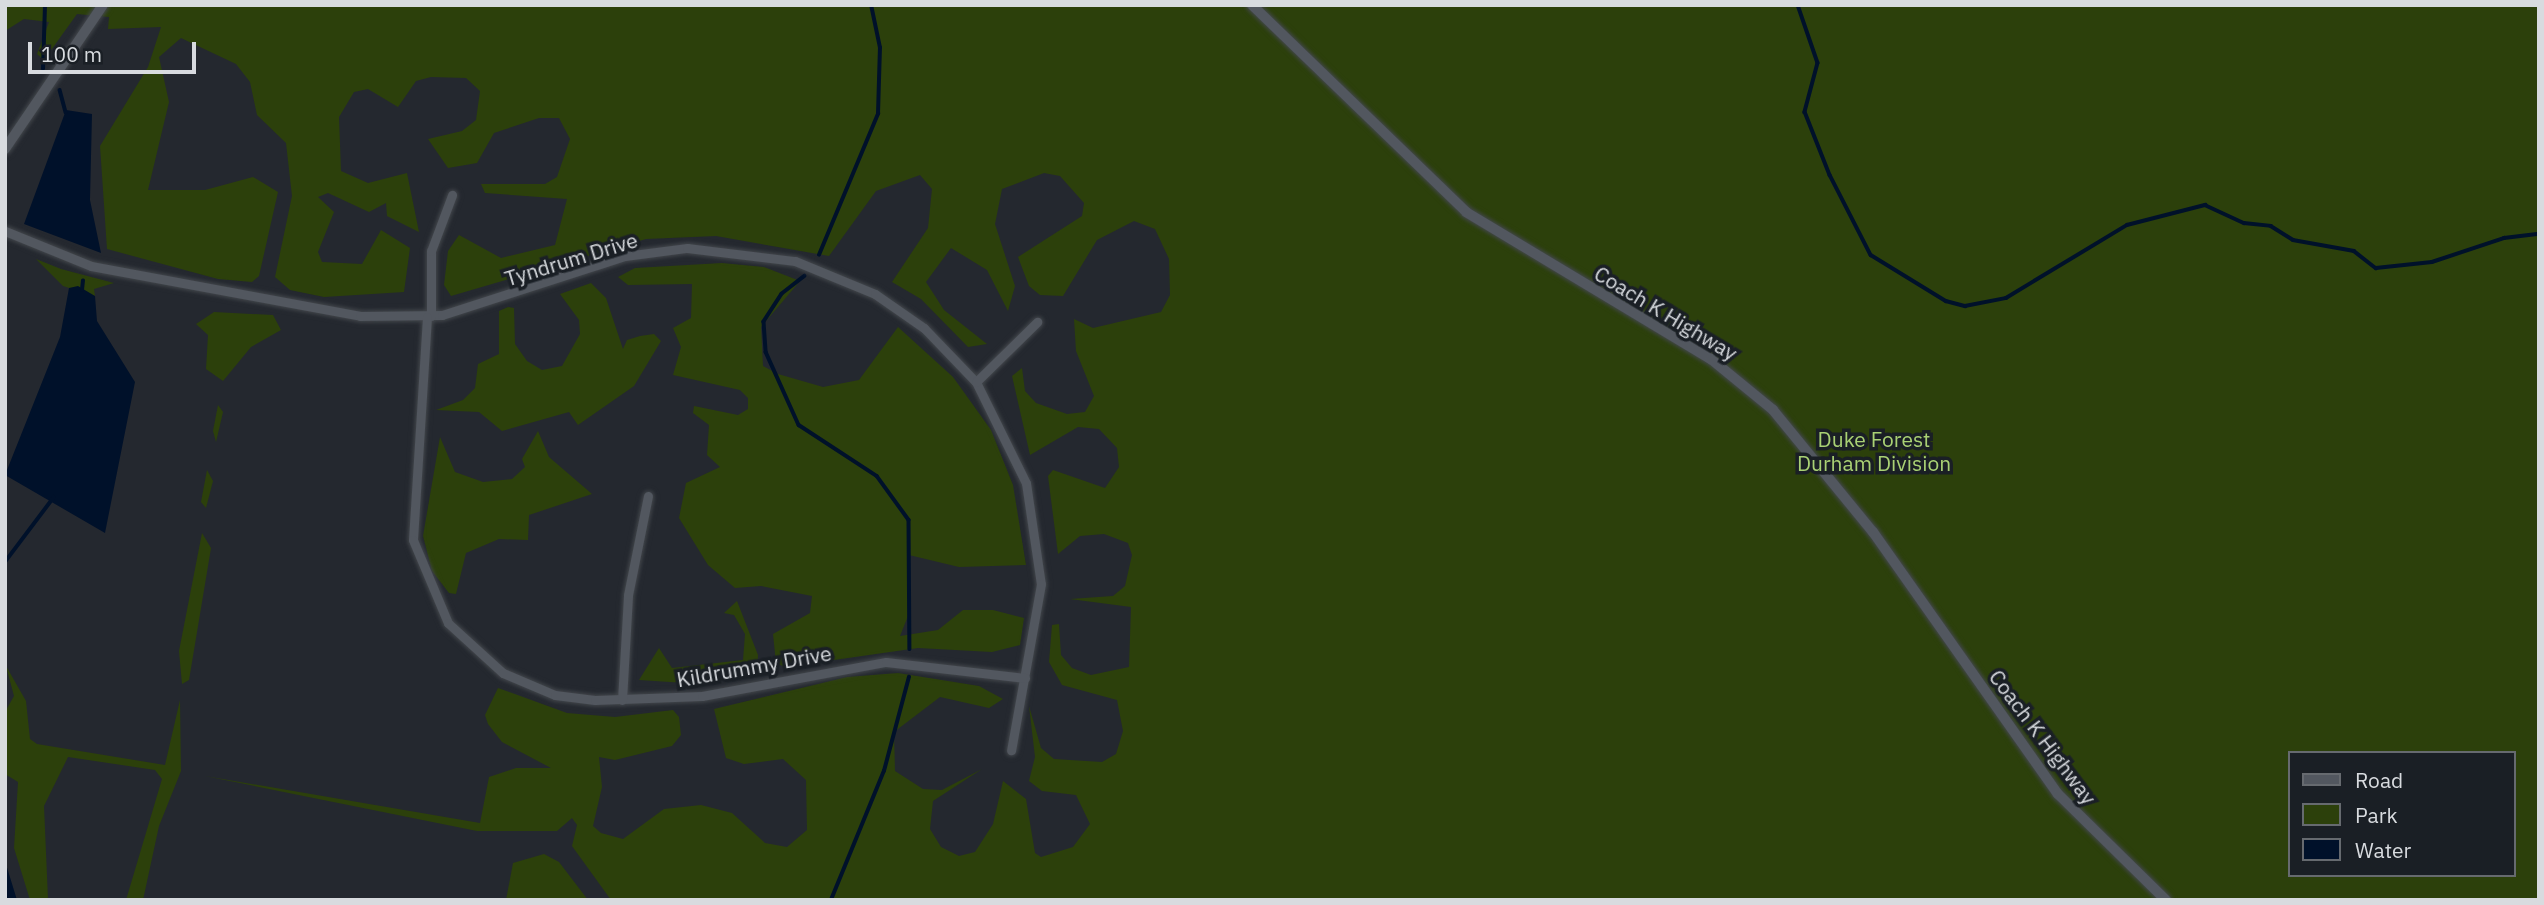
<!DOCTYPE html>
<html>
<head>
<meta charset="utf-8">
<style>
  body { margin:0 }
  #map { position:relative; width:2544px; height:905px; overflow:hidden; background:#24282f; font-family:"IBM Plex Sans",sans-serif }
  div>[style] { position:absolute }
  .green>* { inset:0; background:#2c400b }
  .water>* { inset:0; background:#00112a }
  .stream>* { height:3.5px; margin:-1.75px; padding:0 1.75px; transform-origin:1.75px; border-radius:1.75px; background:#00112a }
  .roads { filter:drop-shadow(0 0 2px #42464b) drop-shadow(0 0 2px #42464b) }
  .minor>* { height:9px; margin:-4.5px; padding:0 4.5px; transform-origin:4.5px; border-radius:4.5px; background:#52575f }
  .tertiary>* { height:10px; margin:-5px; padding:0 5px; transform-origin:5px; border-radius:5px; background:#52575f }
  span { translate:-50% -50%; white-space:nowrap; text-align:center; line-height:1.15; -webkit-text-stroke:7px #1a1f25; paint-order:stroke }
  .street-label { font-size:21px; color:#d8dbdf }
  .park-label { font-size:21px; color:#a9d174 }
  .frame { position:absolute; inset:0; border:7px solid #d8dbdf; pointer-events:none }
  .legend { position:absolute; left:2288px; top:751px; width:228px; height:126px; box-sizing:border-box; background:#1a1f25; border:2px solid #666a6f; margin:0; padding:9px 12px; list-style:none; font-size:21px; color:#d8dbdf }
  .legend li { display:flex; align-items:center; gap:14px; height:35px }
  .legend b { width:35px; border:2px solid #666a6f }
  .scale { position:absolute; left:28px; top:42px; width:168px; height:32px; box-sizing:border-box; border:4px solid #d8dbdf; border-top:0; padding-left:9px; font-size:21px; line-height:24px; white-space:nowrap; color:#d8dbdf; -webkit-text-stroke:5px #1a1f25; paint-order:stroke }
</style>
</head>
<body>
<div id="map">
  <div class="green">
    <div style="clip-path:polygon(evenodd,5px 5px,2539px 5px,2539px 900px,611px 900px,572px 846px,577px 825px,572px 818px,557px 831px,477px 831px,205px 776px,480px 823px,489px 777px,516px 768px,551px 768px,502px 742px,488px 724px,485px 715px,498px 688px,567px 713px,615px 717px,673px 710px,679px 717px,681px 735px,672px 746px,615px 760px,599px 757px,602px 787px,593px 826px,601px 833px,623px 839px,664px 809px,701px 805px,732px 813px,765px 843px,787px 847px,807px 830px,806px 780px,783px 759px,744px 764px,726px 758px,714px 709px,847px 677px,898px 673px,979px 686px,1003px 699px,989px 708px,940px 697px,894px 732px,895px 771px,923px 789px,942px 790px,982px 769px,933px 801px,930px 829px,941px 847px,959px 856px,975px 852px,993px 824px,1003px 781px,1026px 799px,1035px 853px,1041px 857px,1073px 847px,1090px 824px,1076px 795px,1042px 791px,1029px 781px,1035px 757px,1029px 706px,1041px 748px,1054px 759px,1102px 762px,1116px 754px,1123px 731px,1117px 700px,1062px 685px,1049px 662px,1052px 625px,1059px 624px,1061px 655px,1072px 668px,1091px 675px,1129px 667px,1131px 607px,1070px 599px,1113px 596px,1125px 586px,1132px 555px,1128px 543px,1104px 534px,1080px 536px,1058px 554px,1048px 476px,1053px 470px,1105px 488px,1119px 467px,1117px 448px,1099px 429px,1078px 427px,1030px 455px,1012px 376px,1022px 368px,1025px 391px,1036px 403px,1067px 414px,1085px 412px,1094px 396px,1076px 351px,1074px 319px,1093px 328px,1161px 312px,1170px 295px,1169px 259px,1155px 229px,1134px 221px,1097px 240px,1063px 296px,1040px 295px,1029px 286px,1018px 257px,1082px 216px,1084px 203px,1060px 176px,1044px 173px,1002px 189px,995px 224px,1015px 286px,1008px 311px,987px 270px,951px 248px,926px 282px,944px 310px,987px 344px,968px 347px,921px 299px,892px 282px,928px 228px,932px 189px,920px 175px,876px 191px,829px 256px,716px 236px,646px 239px,451px 296px,444px 285px,448px 251px,459px 235px,501px 258px,555px 245px,567px 199px,485px 193px,481px 184px,545px 184px,557px 177px,570px 139px,559px 118px,539px 118px,494px 133px,477px 163px,448px 168px,428px 139px,462px 131px,476px 120px,480px 91px,466px 78px,431px 77px,416px 81px,398px 107px,368px 89px,354px 92px,339px 117px,341px 171px,368px 183px,407px 173px,419px 232px,387px 216px,386px 203px,369px 212px,328px 193px,318px 197px,334px 212px,318px 252px,322px 262px,362px 264px,381px 230px,410px 248px,404px 292px,324px 297px,290px 290px,275px 277px,292px 196px,286px 143px,257px 115px,250px 82px,236px 64px,181px 38px,159px 57px,169px 102px,148px 190px,205px 190px,253px 177px,278px 192px,259px 276px,252px 282px,218px 279px,107px 249px,100px 146px,148px 67px,161px 27px,108px 29px,109px 17px,77px 14px,44px 60px,37px 54px,49px 22px,24px 19px,5px 31px,5px 5px,2290px 753px,2514px 753px,2514px 875px,2290px 875px,2290px 753px)"></div>
    <div style="clip-path:polygon(36px 259px,61px 269px,114px 283px,94px 289px,95px 296px,63px 286px)"></div>
    <div style="clip-path:polygon(722px 263px,764px 267px,800px 281px,761px 327px,763px 366px,778px 374px,823px 387px,859px 380px,898px 327px,953px 377px,991px 430px,1013px 485px,1026px 565px,959px 567px,909px 555px,910px 611px,900px 636px,938px 630px,963px 610px,993px 610px,1024px 618px,1020px 645px,992px 652px,918px 648px,785px 667px,776px 663px,773px 634px,810px 613px,812px 596px,761px 586px,735px 588px,708px 565px,679px 518px,686px 483px,720px 467px,707px 455px,709px 425px,693px 413px,694px 406px,738px 415px,748px 409px,748px 398px,740px 390px,673px 375px,681px 347px,673px 328px,691px 318px,692px 284px,628px 285px,618px 277px,635px 268px)"></div>
    <div style="clip-path:polygon(591px 283px,606px 298px,623px 349px,627px 340px,640px 336px,654px 334px,661px 341px,634px 386px,578px 425px,569px 412px,502px 431px,479px 412px,436px 410px,463px 400px,475px 388px,478px 364px,499px 354px,499px 311px,508px 307px,514px 308px,515px 344px,527px 361px,542px 370px,562px 366px,580px 334px,579px 320px,560px 294px)"></div>
    <div style="clip-path:polygon(214px 312px,273px 315px,281px 330px,251px 347px,223px 381px,206px 369px,208px 335px,196px 324px)"></div>
    <div style="clip-path:polygon(218px 405px,223px 412px,216px 442px,213px 431px)"></div>
    <div style="clip-path:polygon(538px 431px,549px 457px,592px 494px,529px 515px,528px 540px,499px 539px,466px 553px,456px 594px,449px 593px,432px 571px,423px 536px,440px 437px,455px 472px,483px 482px,512px 479px,525px 467px,522px 459px)"></div>
    <div style="clip-path:polygon(207px 470px,213px 481px,206px 508px,201px 502px)"></div>
    <div style="clip-path:polygon(202px 533px,211px 548px,189px 680px,182px 684px,179px 651px)"></div>
    <div style="clip-path:polygon(737px 601px,758px 655px,757px 672px,701px 684px,639px 680px,659px 648px,672px 668px,743px 660px,745px 634px,734px 615px,724px 613px)"></div>
    <div style="clip-path:polygon(6px 666px,26px 701px,30px 739px,37px 744px,165px 765px,180px 700px,181px 771px,159px 826px,143px 900px,126px 900px,162px 779px,155px 770px,68px 757px,44px 806px,48px 899px,30px 900px,14px 848px,18px 782px,5px 774px,5px 712px,14px 696px)"></div>
    <div style="clip-path:polygon(544px 854px,559px 862px,588px 900px,506px 900px,513px 863px)"></div>
  </div>
  <div class="water">
    <div style="clip-path:polygon(66px 110px,92px 114px,90px 200px,101px 253px,24px 224px)"></div>
    <div style="clip-path:polygon(78px 286px,95px 296px,97px 321px,135px 382px,105px 533px,5px 475px,60px 337px,69px 288px)"></div>
    <div style="clip-path:polygon(5px 854px,5px 861px,17px 900px,5px 900px)"></div>
  </div>
  <div class="stream">
    <div style="left:1798px;top:5px;width:61px;rotate:71deg"></div>
    <div style="left:1818px;top:63px;width:51px;rotate:104.9deg"></div>
    <div style="left:1805px;top:112px;width:68px;rotate:68.4deg"></div>
    <div style="left:1830px;top:175px;width:90px;rotate:62.9deg"></div>
    <div style="left:1871px;top:255px;width:88px;rotate:31.5deg"></div>
    <div style="left:1946px;top:301px;width:20px;rotate:15deg"></div>
    <div style="left:1965px;top:306px;width:42px;rotate:-11deg"></div>
    <div style="left:2006px;top:298px;width:141px;rotate:-31.1deg"></div>
    <div style="left:2127px;top:225px;width:81px;rotate:-14.4deg"></div>
    <div style="left:2205px;top:205px;width:43px;rotate:24.8deg"></div>
    <div style="left:2244px;top:223px;width:27px;rotate:6deg"></div>
    <div style="left:2271px;top:226px;width:26px;rotate:32deg"></div>
    <div style="left:2293px;top:240px;width:62px;rotate:10.2deg"></div>
    <div style="left:2354px;top:251px;width:28px;rotate:38deg"></div>
    <div style="left:2376px;top:268px;width:56px;rotate:-6.1deg"></div>
    <div style="left:2432px;top:262px;width:76px;rotate:-18.4deg"></div>
    <div style="left:2504px;top:238px;width:35px;rotate:-7deg"></div>
    <div style="left:43px;top:69px;width:64px;rotate:-88.2deg"></div>
    <div style="left:60px;top:90px;width:23px;rotate:75deg"></div>
    <div style="left:819px;top:255px;width:153px;rotate:-67.3deg"></div>
    <div style="left:878px;top:114px;width:66px;rotate:-88.3deg"></div>
    <div style="left:880px;top:48px;width:44px;rotate:-101.8deg"></div>
    <div style="left:805px;top:276px;width:29px;rotate:142deg"></div>
    <div style="left:782px;top:294px;width:33px;rotate:123deg"></div>
    <div style="left:764px;top:322px;width:30px;rotate:86deg"></div>
    <div style="left:766px;top:352px;width:80px;rotate:65.7deg"></div>
    <div style="left:799px;top:425px;width:93px;rotate:33.2deg"></div>
    <div style="left:877px;top:476px;width:54px;rotate:54deg"></div>
    <div style="left:909px;top:520px;width:129px;rotate:89.6deg"></div>
    <div style="left:82px;top:290px;width:9px;rotate:-84deg"></div>
    <div style="left:5px;top:562px;width:81px;rotate:-53deg"></div>
    <div style="left:831px;top:900px;width:139px;rotate:-67.7deg"></div>
    <div style="left:884px;top:771px;width:97px;rotate:-75.1deg"></div>
  </div>
  <div class="roads">
    <div class="minor">
      <div style="left:5px;top:231px;width:93px;rotate:22.1deg"></div>
      <div style="left:91px;top:266px;width:274px;rotate:10.5deg"></div>
      <div style="left:360px;top:316px;width:82px;rotate:-0.7deg"></div>
      <div style="left:442px;top:315px;width:192px;rotate:-17.9deg"></div>
      <div style="left:625px;top:256px;width:63px;rotate:-7.4deg"></div>
      <div style="left:687px;top:248px;width:109px;rotate:6.9deg"></div>
      <div style="left:795px;top:261px;width:87px;rotate:22.4deg"></div>
      <div style="left:875px;top:294px;width:60px;rotate:34.8deg"></div>
      <div style="left:924px;top:328px;width:75px;rotate:46.1deg"></div>
      <div style="left:976px;top:382px;width:113px;rotate:63.7deg"></div>
      <div style="left:1026px;top:483px;width:102px;rotate:81.6deg"></div>
      <div style="left:1041px;top:584px;width:169px;rotate:100.2deg"></div>
      <div style="left:431px;top:316px;width:65px;rotate:-90deg"></div>
      <div style="left:431px;top:251px;width:60px;rotate:-69.4deg"></div>
      <div style="left:427px;top:317px;width:223px;rotate:93.6deg"></div>
      <div style="left:413px;top:540px;width:90px;rotate:67.1deg"></div>
      <div style="left:448px;top:623px;width:74px;rotate:42.3deg"></div>
      <div style="left:503px;top:673px;width:56px;rotate:22.9deg"></div>
      <div style="left:555px;top:695px;width:40px;rotate:7.1deg"></div>
      <div style="left:595px;top:700px;width:107px;rotate:-2.1deg"></div>
      <div style="left:702px;top:696px;width:187px;rotate:-10.5deg"></div>
      <div style="left:886px;top:662px;width:140px;rotate:6.6deg"></div>
      <div style="left:976px;top:382px;width:86px;rotate:-44.5deg"></div>
      <div style="left:622px;top:700px;width:105px;rotate:-86.7deg"></div>
      <div style="left:628px;top:595px;width:101px;rotate:-78.6deg"></div>
    </div>
    <div class="tertiary">
      <div style="left:1252px;top:5px;width:298px;rotate:44deg"></div>
      <div style="left:1466px;top:212px;width:286px;rotate:31deg"></div>
      <div style="left:1711px;top:359px;width:80px;rotate:39.4deg"></div>
      <div style="left:1773px;top:410px;width:158px;rotate:50.7deg"></div>
      <div style="left:1873px;top:532px;width:321px;rotate:54.8deg"></div>
      <div style="left:2058px;top:794px;width:151px;rotate:44.5deg"></div>
      <div style="left:5px;top:149px;width:174px;rotate:-55.8deg"></div>
    </div>
  </div>
  <div class="street-label">
    <span style="left:571px;top:259px;rotate:-17deg">Tyndrum Drive</span>
    <span style="left:1666px;top:313px;rotate:31deg">Coach K Highway</span>
    <span style="left:754px;top:666px;rotate:-10deg">Kildrummy Drive</span>
    <span style="left:2043px;top:737px;rotate:53deg">Coach K Highway</span>
  </div>
  <div class="park-label">
    <span style="left:1874px;top:451px">Duke Forest<br>Durham Division</span>
  </div>
  <div class="frame"></div>
  <ul class="legend">
  <li><b style="height:9px;background:#52575f"></b>Road</li>
  <li><b style="height:19px;background:#2c400b"></b>Park</li>
  <li><b style="height:19px;background:#00112a"></b>Water</li>
  </ul>
  <div class="scale">100 m</div>
</div>
</body>
</html>
